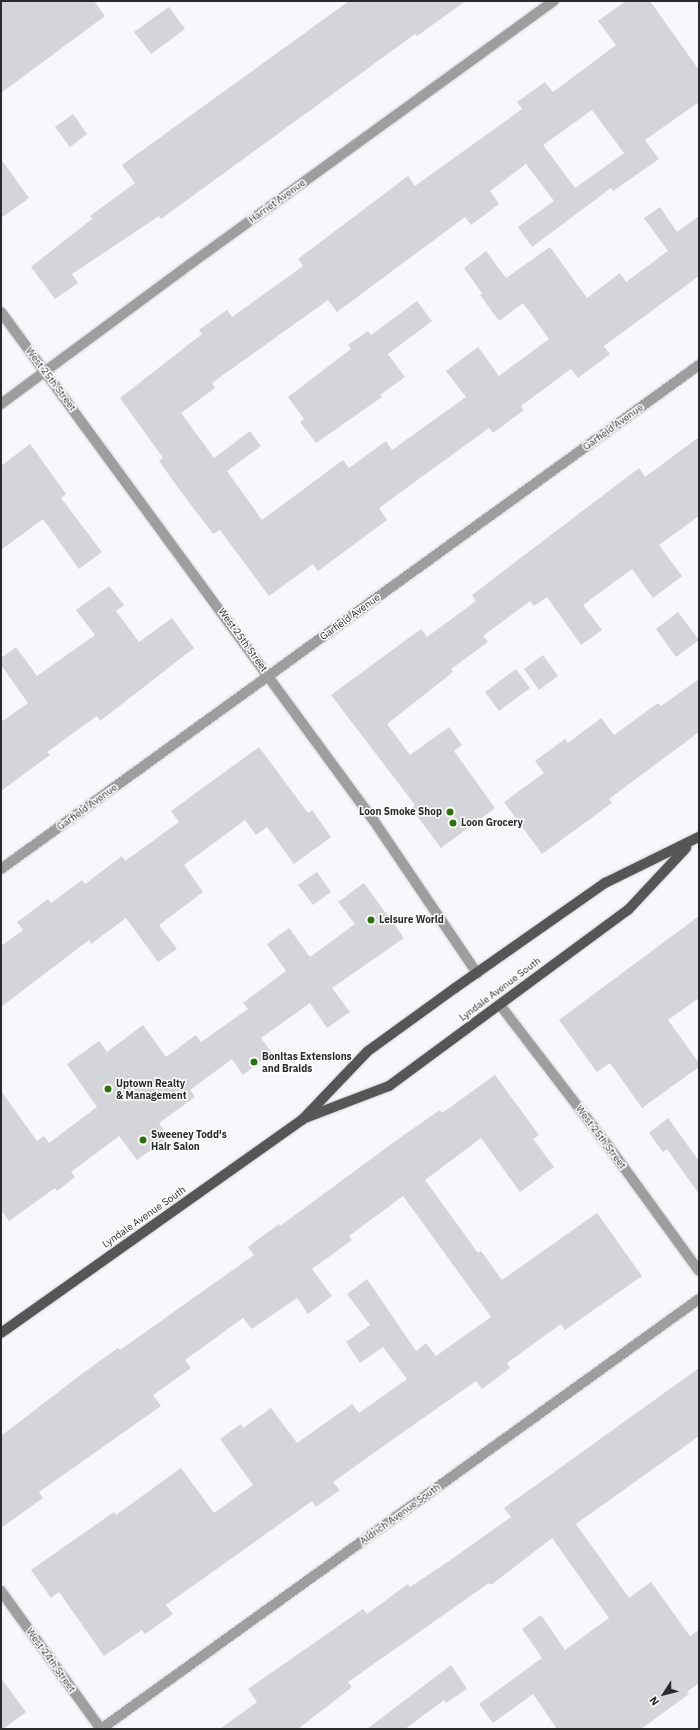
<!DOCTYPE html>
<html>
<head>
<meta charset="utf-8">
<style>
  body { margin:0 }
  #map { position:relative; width:700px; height:1730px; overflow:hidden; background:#f6f8fb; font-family:"IBM Plex Sans",sans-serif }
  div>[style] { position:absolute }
  .building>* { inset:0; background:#d3d5d8 }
  .roads { filter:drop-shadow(0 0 1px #d1d3d6) drop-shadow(0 0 1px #d1d3d6) }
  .minor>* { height:10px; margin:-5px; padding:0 5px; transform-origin:5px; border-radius:5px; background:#9d9f9e }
  .tertiary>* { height:10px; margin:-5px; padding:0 5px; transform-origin:5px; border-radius:5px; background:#9d9f9e }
  .primary>* { height:10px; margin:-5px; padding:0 5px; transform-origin:5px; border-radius:5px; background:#545756 }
  .dots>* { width:11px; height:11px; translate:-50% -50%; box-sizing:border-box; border:2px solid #fff; border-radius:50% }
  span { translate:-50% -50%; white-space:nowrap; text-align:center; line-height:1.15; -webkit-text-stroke:3px #fff; paint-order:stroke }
  .street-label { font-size:10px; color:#292a2b }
  .poi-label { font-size:10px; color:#292a2b; font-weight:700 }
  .right { translate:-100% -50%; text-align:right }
  .left { translate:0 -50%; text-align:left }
  .frame { position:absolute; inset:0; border:2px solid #292a2b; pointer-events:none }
  .north { position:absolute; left:644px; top:1674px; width:40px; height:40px; -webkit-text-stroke:3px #fff; paint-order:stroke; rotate:234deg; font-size:11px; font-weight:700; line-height:16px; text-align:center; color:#292a2b }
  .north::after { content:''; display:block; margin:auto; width:14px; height:18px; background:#292a2b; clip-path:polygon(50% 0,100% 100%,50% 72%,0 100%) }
</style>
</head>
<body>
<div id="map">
  <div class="building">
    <div style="clip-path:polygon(1px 1px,94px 1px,105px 16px,1px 93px)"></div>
    <div style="clip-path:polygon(349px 1px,466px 1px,417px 36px,415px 34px,161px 219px,159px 216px,72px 274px,78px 283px,55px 299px,31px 267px,92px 219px,90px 216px,135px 183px,122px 165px)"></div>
    <div style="clip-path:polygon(evenodd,626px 1px,650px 1px,699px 70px,699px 102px,645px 140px,659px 159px,613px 191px,611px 188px,532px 247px,518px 227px,554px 201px,526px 164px,490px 191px,499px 204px,471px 225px,465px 217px,337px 312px,328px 300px,212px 383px,215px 388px,181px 413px,214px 458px,250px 431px,261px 446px,227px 471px,262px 520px,343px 460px,349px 468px,386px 441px,392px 450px,466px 397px,446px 371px,478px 347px,499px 376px,549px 339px,523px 303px,499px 321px,480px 295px,482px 293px,464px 268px,486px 251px,506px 278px,550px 247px,587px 298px,620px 273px,626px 282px,668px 251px,644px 218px,660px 207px,677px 232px,699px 216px,699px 276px,604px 346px,610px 354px,578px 378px,571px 369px,521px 406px,524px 410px,493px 433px,489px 428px,379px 508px,387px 520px,318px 571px,313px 564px,269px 596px,220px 530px,213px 534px,179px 489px,159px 461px,163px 458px,120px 398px,202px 334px,199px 330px,227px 310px,232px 317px,303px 266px,298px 259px,408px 176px,415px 186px,522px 109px,517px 102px,545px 82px,553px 92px,616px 45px,598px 21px,626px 1px,592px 110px,624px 153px,575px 188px,543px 145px,592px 110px)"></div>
    <div style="clip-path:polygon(169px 7px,185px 29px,151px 54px,134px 32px)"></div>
    <div style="clip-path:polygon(73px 114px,87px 134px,70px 147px,55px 127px)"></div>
    <div style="clip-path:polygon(1px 159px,29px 198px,1px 218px)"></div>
    <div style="clip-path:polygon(417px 301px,432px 321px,388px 354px,405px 377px,380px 395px,382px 397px,316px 443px,300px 422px,304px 419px,288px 397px,351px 349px,348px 345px,368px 331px,371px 335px)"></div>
    <div style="clip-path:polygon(699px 437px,699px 516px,659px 545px,682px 576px,653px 598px,632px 569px,583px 605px,602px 630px,581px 645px,547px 597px,534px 606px,530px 601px,483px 636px,488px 642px,451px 669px,453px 672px,387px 724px,410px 755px,449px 727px,462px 745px,454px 751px,495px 808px,441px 848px,411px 808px,415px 805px,331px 695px,421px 629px,427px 637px,476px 601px,472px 595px,639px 468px,645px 477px)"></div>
    <div style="clip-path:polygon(30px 444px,66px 494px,61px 498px,102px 552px,79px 569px,43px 519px,1px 550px,1px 466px)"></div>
    <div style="clip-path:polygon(109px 586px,124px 605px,116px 611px,139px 642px,172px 618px,194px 648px,100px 721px,97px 716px,47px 752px,50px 755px,1px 791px,1px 722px,28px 703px,1px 665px,1px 658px,16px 647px,37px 676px,95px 635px,76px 610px)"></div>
    <div style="clip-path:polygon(678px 612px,699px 640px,676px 657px,656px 629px)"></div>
    <div style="clip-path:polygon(543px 655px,558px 676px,539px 690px,524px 669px)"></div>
    <div style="clip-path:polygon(516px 669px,530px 688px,499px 711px,485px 692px)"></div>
    <div style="clip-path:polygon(699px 679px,699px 732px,609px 799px,612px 803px,542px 854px,504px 802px,544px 773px,535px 761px,565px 739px,568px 743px,601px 718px,614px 735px,658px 703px,661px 706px)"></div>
    <div style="clip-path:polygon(259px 747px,308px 813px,312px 810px,331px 837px,294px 864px,267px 827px,256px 835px,245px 820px,184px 865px,203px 892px,159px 925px,177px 949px,158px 962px,126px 918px,91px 944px,89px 940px,1px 1007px,1px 946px,23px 930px,17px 922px,48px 899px,51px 903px,82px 880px,85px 884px,122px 856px,125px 861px,179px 822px,171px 811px)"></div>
    <div style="clip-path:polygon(317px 872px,331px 892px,313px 905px,298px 885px)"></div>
    <div style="clip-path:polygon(364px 883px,404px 938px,332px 988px,350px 1012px,327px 1028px,310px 1003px,261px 1038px,272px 1053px,243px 1075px,232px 1059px,190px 1090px,195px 1097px,159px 1123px,169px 1137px,137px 1160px,119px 1136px,71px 1172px,75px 1177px,57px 1191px,55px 1188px,9px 1221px,1px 1210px,1px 1091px,37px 1141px,44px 1136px,49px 1143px,97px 1107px,67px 1064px,99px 1041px,107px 1052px,143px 1025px,166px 1057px,196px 1035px,201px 1042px,248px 1009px,243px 1003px,286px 971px,267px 944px,289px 928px,310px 957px,355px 924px,338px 902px)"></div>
    <div style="clip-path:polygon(699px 916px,699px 998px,668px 1020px,699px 1063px,699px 1067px,642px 1108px,610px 1063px,597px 1072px,559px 1020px)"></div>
    <div style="clip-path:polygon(495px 1075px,539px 1135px,533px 1139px,554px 1167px,520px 1192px,481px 1138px,425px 1180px,478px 1253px,481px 1251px,502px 1280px,597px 1213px,642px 1276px,565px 1330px,561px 1324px,507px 1363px,510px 1368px,482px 1389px,476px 1381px,392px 1440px,333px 1482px,340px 1490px,316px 1507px,312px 1501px,166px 1605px,173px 1614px,145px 1634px,142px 1630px,104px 1656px,59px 1592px,51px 1598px,31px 1570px,114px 1512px,116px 1515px,181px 1468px,214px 1513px,253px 1485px,220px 1439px,241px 1424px,243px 1428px,271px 1408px,297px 1443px,352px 1404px,359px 1413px,407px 1379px,383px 1347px,360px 1363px,346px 1342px,370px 1325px,347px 1294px,367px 1279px,416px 1351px,426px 1343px,436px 1356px,491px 1317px,403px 1196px,349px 1236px,352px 1240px,312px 1269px,332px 1296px,308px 1314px,297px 1298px,252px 1329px,243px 1318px,185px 1360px,191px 1368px,153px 1395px,161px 1406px,39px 1492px,43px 1498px,1px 1528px,1px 1436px,83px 1373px,118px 1348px,120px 1350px,254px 1255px,248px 1247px,279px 1224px,280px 1226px,401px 1137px,440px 1110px,442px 1113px)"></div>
    <div style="clip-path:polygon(668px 1118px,699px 1161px,699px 1194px,667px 1149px,663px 1152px,649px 1133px)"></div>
    <div style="clip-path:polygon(699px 1368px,699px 1436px,576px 1524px,629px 1598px,651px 1582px,690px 1636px,699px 1630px,699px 1683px,687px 1692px,689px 1694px,641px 1729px,557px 1729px,533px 1694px,493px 1723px,479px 1704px,542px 1658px,522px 1629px,541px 1615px,565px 1650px,609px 1618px,552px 1538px,491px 1585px,489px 1583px,348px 1682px,352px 1687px,298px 1729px,220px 1729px,257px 1702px,248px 1689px,363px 1609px,367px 1614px,408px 1584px,410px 1587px,452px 1559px,511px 1517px,504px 1508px)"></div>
    <div style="clip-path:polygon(451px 1665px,467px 1689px,446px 1703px,444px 1700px,405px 1729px,367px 1729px)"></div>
    <div style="clip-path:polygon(1px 1678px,26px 1712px,3px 1729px,1px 1729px)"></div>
  </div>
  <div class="roads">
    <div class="minor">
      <div style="left:1px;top:312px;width:631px;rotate:53.77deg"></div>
      <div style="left:374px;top:821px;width:184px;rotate:55.9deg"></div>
      <div style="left:1px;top:404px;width:225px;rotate:-36.5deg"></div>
      <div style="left:182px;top:270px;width:459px;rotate:-35.9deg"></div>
      <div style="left:1px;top:869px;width:861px;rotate:-35.83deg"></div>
      <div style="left:500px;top:1005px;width:179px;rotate:52.5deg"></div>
      <div style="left:609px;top:1147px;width:153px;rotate:54deg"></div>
      <div style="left:101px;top:1729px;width:737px;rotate:-35.72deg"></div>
    </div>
    <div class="tertiary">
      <div style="left:1px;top:1591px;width:170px;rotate:54.1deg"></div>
    </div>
    <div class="primary">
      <div style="left:305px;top:1118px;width:90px;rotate:-20.9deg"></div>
      <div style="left:389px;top:1086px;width:297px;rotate:-36.4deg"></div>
      <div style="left:628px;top:910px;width:85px;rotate:-46.9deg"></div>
      <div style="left:1px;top:1333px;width:369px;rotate:-35.3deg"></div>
      <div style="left:302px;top:1120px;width:95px;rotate:-46.3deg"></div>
      <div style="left:368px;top:1051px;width:107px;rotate:-35.9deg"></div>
      <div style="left:455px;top:988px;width:183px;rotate:-35deg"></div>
      <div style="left:605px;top:883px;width:105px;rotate:-26.1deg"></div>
    </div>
  </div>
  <div class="dots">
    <div style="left:450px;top:812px;background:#2e720f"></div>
    <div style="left:453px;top:823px;background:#2e720f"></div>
    <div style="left:371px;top:920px;background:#2e720f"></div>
    <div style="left:254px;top:1062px;background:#2e720f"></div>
    <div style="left:108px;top:1089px;background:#2e720f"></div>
    <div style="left:143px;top:1140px;background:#2e720f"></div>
  </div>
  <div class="street-label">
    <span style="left:277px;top:201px;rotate:-36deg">Harriet Avenue</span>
    <span style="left:51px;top:379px;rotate:53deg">West 25th Street</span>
    <span style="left:613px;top:427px;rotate:-36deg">Garfield Avenue</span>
    <span style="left:350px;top:617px;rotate:-36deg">Garfield Avenue</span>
    <span style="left:243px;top:640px;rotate:54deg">West 25th Street</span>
    <span style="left:87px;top:807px;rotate:-36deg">Garfield Avenue</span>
    <span style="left:500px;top:989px;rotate:-37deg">Lyndale Avenue South</span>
    <span style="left:601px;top:1137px;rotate:53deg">West 25th Street</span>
    <span style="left:144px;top:1217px;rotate:-35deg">Lyndale Avenue South</span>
    <span style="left:400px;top:1514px;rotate:-36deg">Aldrich Avenue South</span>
    <span style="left:51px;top:1660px;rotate:54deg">West 24th Street</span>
  </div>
  <div class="poi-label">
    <span class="right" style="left:442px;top:812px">Loon Smoke Shop</span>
    <span class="left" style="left:461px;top:823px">Loon Grocery</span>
    <span class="left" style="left:379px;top:920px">Leisure World</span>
    <span class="left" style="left:262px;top:1062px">Bonitas Extensions<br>and Braids</span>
    <span class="left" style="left:116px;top:1089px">Uptown Realty<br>&amp; Management</span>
    <span class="left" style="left:151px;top:1140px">Sweeney Todd's<br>Hair Salon</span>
  </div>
  <div class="frame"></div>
  <div class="north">N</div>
</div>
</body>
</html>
